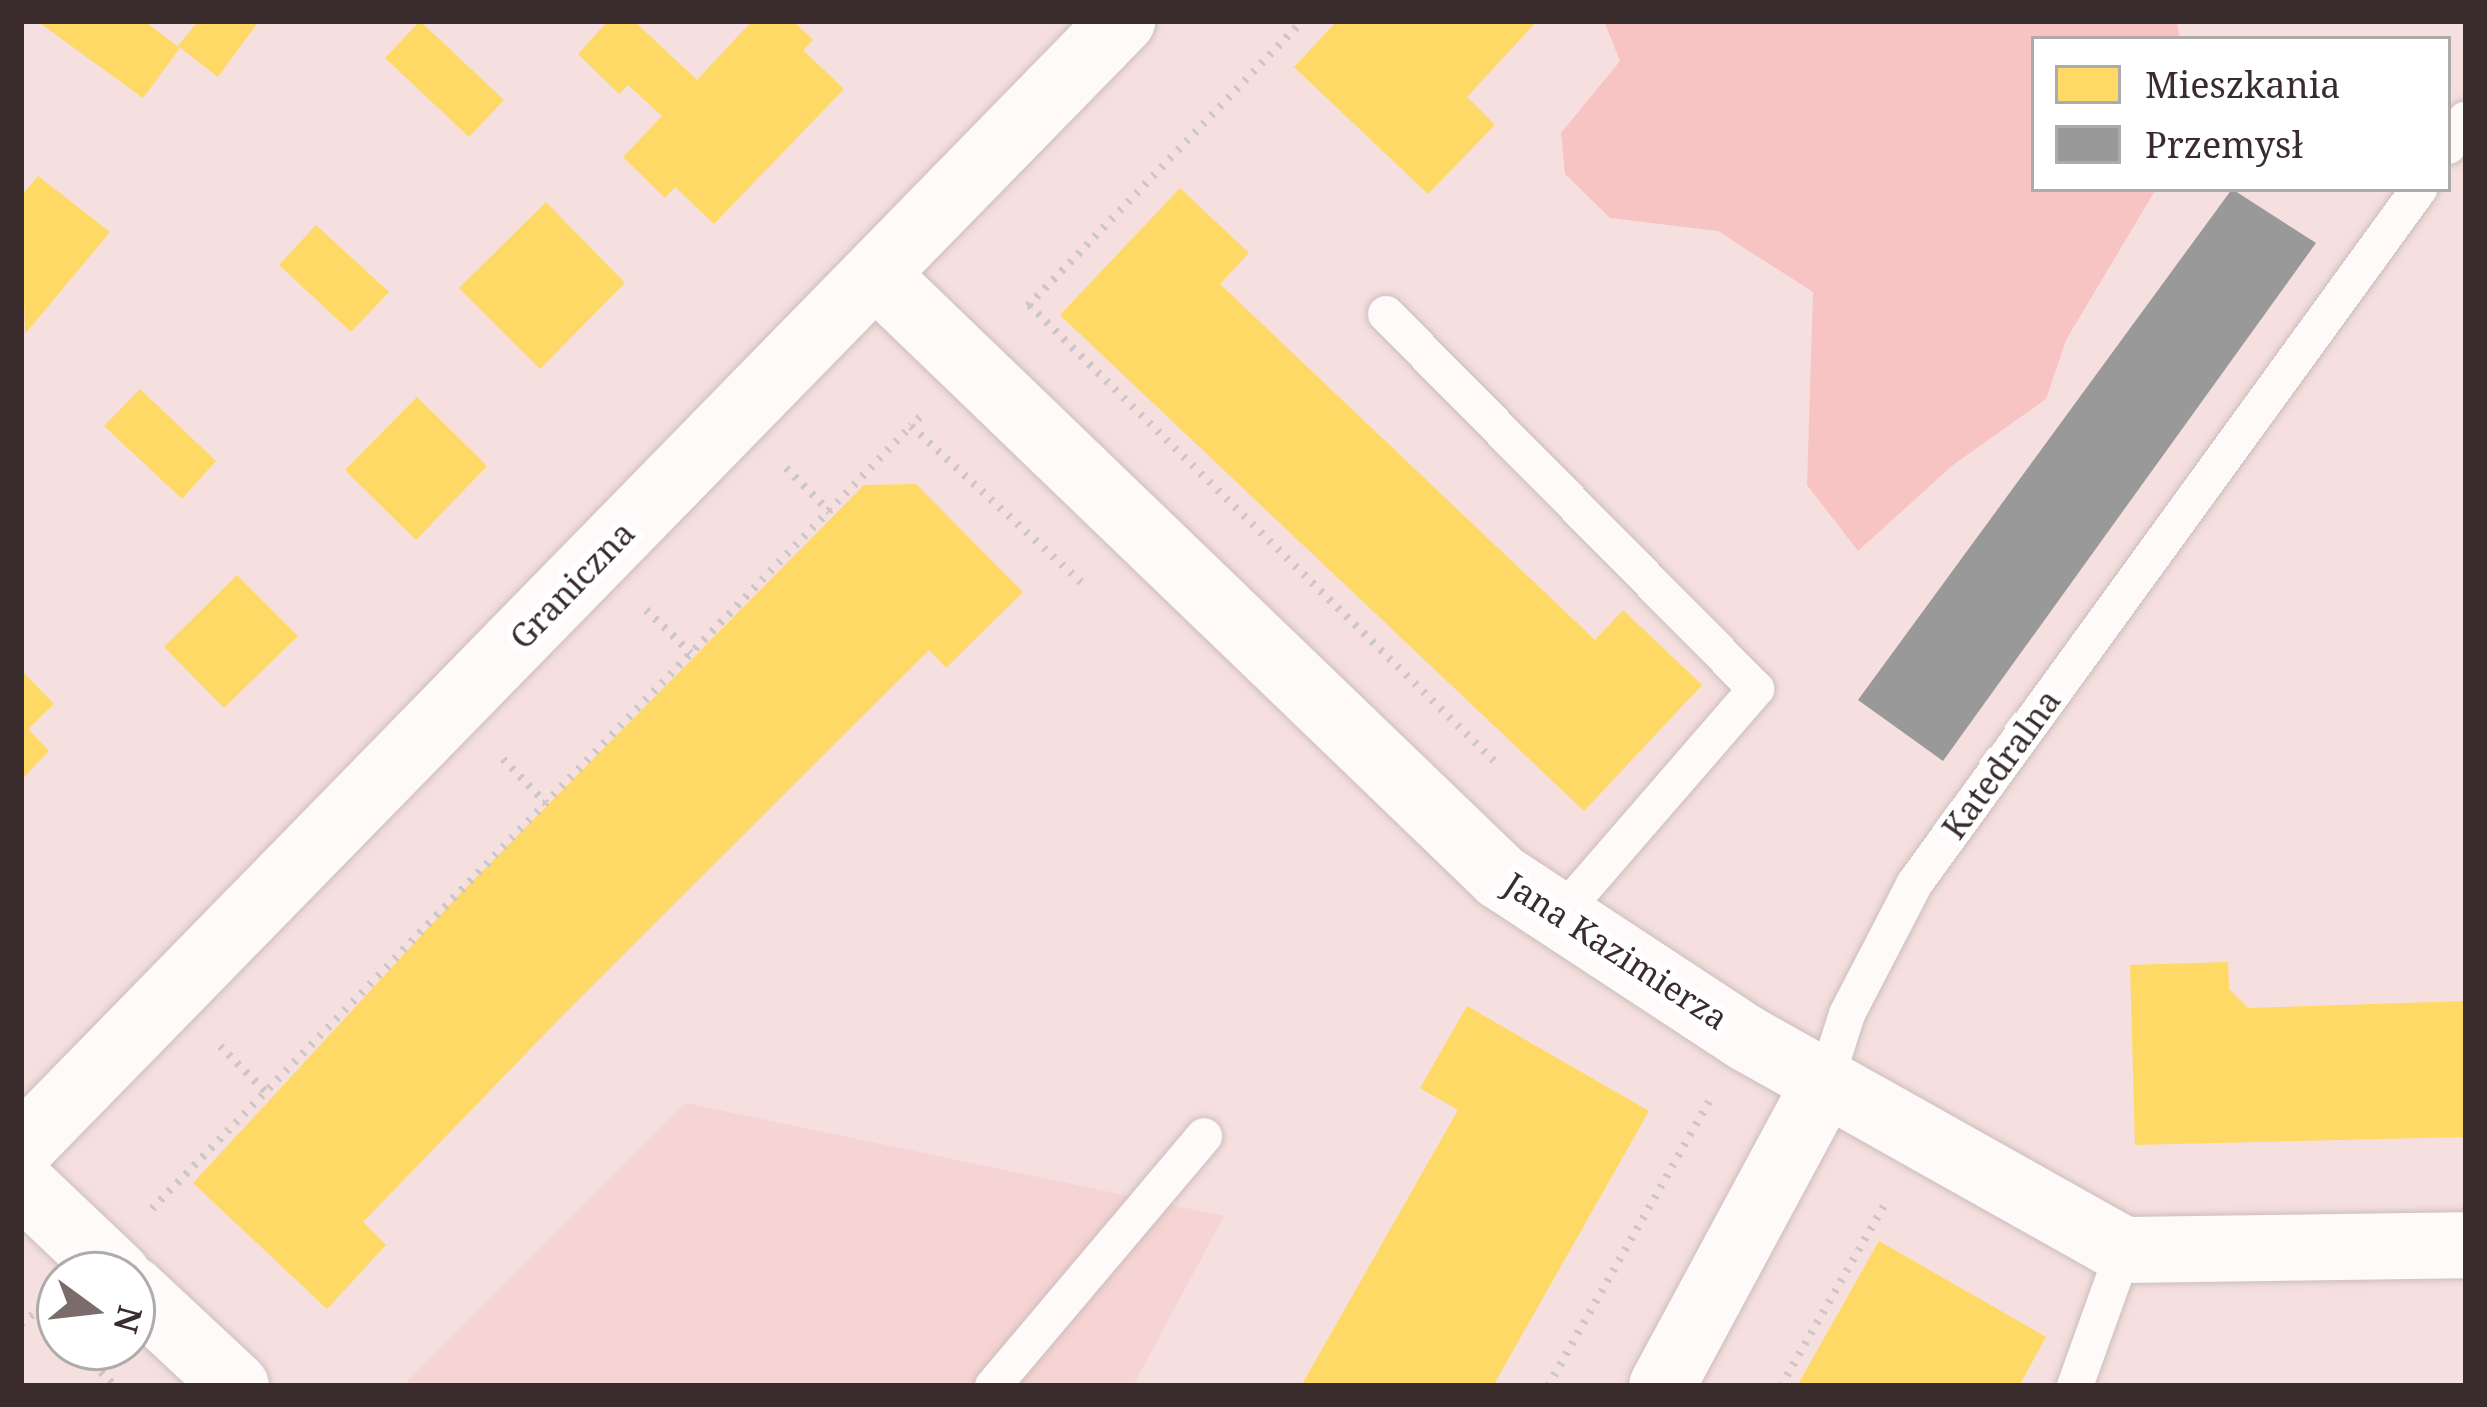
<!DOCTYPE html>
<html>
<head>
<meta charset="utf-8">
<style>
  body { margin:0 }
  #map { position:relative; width:2487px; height:1407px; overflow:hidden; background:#f5e0df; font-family:"Noto Serif",serif }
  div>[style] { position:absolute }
  .built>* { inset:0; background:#f7d4d4 }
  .green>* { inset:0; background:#f8c3c3 }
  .homes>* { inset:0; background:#ffd966 }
  .industry>* { inset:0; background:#999 }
  .path>* { height:8px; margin-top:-4px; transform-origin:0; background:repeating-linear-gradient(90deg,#cdc7c7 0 3px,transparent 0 12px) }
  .roads { filter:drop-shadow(0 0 3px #cdbdbc) drop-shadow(0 0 3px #cdbdbc) }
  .service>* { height:36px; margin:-18px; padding:0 18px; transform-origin:18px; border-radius:18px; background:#fefafa }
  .minor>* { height:66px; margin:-33px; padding:0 33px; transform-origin:33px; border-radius:33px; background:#fefafa }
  span { translate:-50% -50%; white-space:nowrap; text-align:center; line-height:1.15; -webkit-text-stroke:12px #fff; paint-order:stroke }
  .street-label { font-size:33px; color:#3a2c2c }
  .frame { position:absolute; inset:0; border:24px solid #3a2c2c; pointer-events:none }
  .legend { position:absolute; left:2031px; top:36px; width:420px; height:156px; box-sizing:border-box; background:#fff; border:3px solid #b0abab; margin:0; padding:15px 21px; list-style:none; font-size:36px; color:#3a2c2c }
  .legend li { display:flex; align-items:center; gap:24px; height:60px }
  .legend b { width:60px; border:3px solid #b0abab }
  .north { position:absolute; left:36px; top:1251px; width:120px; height:120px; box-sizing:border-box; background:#fff; border:3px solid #b0abab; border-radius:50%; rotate:105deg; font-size:33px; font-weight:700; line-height:48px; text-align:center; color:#3a2c2c }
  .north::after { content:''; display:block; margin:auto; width:42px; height:54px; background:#7b6b6b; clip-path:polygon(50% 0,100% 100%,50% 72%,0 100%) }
</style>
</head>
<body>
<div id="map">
  <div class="built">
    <div style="clip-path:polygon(686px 1103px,1224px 1216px,1133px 1386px,403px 1386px)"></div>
  </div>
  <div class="green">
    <div style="clip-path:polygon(1604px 21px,2177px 22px,2180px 39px,2034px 39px,2034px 189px,2156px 189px,2066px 340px,2046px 399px,1953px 465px,1858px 551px,1807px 485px,1813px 292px,1718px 231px,1610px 218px,1565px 174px,1561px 133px,1620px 61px)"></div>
  </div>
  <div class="homes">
    <div style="clip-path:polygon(37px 21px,144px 21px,180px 48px,143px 98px)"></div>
    <div style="clip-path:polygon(198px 21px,259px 21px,218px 77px,178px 46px)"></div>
    <div style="clip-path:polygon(420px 21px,504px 100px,469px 137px,385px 58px)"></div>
    <div style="clip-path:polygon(608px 21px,634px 21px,697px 80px,752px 21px,793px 21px,813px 40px,803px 50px,844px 89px,714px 224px,675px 187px,665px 198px,623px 157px,662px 116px,628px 85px,619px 94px,578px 54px)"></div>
    <div style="clip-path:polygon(1337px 21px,1537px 21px,1467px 97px,1495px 125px,1428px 194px,1294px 67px)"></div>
    <div style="clip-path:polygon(38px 176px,110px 232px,25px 334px,21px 196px)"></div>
    <div style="clip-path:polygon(1180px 188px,1249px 253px,1220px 284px,1595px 640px,1623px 610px,1702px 685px,1584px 811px,1060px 315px)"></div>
    <div style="clip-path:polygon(546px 202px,625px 283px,540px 369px,459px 288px)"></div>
    <div style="clip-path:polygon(316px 225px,389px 292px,351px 332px,279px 265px)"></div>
    <div style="clip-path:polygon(140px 389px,216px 461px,182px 499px,104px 426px)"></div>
    <div style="clip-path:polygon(417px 397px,487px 466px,416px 540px,345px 470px)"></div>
    <div style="clip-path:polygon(916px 484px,1023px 592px,946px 668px,929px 650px,568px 1010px,363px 1222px,386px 1245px,327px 1309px,193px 1183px,455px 899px,864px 485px)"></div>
    <div style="clip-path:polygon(237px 575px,298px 636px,224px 708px,164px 647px)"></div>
    <div style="clip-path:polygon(21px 670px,54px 704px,28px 729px,49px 751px,21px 780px)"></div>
    <div style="clip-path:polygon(2228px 962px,2229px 989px,2248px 1008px,2466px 1001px,2466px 1137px,2135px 1145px,2130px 965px)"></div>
    <div style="clip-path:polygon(1467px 1006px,1649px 1111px,1493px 1386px,1301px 1386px,1458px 1110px,1420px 1088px)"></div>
    <div style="clip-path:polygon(1879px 1241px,2046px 1337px,2019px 1386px,1797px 1386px)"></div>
  </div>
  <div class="industry">
    <div style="clip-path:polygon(2232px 189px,2316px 243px,1943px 761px,1858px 700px)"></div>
  </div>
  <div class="path">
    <div style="left:1029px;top:305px;width:653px;rotate:44.44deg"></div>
    <div style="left:1028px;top:306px;width:395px;rotate:-46.1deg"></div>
    <div style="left:920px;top:417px;width:13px;rotate:135deg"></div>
    <div style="left:911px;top:426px;width:238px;rotate:42.6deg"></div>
    <div style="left:786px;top:468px;width:62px;rotate:45deg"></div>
    <div style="left:646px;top:610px;width:62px;rotate:43.7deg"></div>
    <div style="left:503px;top:759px;width:62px;rotate:45.7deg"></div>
    <div style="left:220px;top:1046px;width:65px;rotate:45deg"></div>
    <div style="left:152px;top:1209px;width:1090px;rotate:-45.89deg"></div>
    <div style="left:21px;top:1324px;width:22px;rotate:-39deg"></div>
    <div style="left:38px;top:1310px;width:31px;rotate:45deg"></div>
    <div style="left:75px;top:1347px;width:56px;rotate:44.3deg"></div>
    <div style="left:1548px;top:1386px;width:329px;rotate:-60.5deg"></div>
    <div style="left:1781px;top:1386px;width:214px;rotate:-60.3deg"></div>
  </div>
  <div class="roads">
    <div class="service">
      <div style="left:2448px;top:146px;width:32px;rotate:-56deg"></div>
      <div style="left:1386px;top:314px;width:527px;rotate:45.38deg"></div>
      <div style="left:1756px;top:689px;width:298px;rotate:130.9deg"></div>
      <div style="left:1825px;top:1083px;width:72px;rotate:-72.3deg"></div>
      <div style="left:1847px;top:1014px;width:148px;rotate:-62.6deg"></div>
      <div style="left:1915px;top:883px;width:858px;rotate:-54.01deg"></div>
      <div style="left:993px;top:1386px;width:327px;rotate:-49.8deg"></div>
      <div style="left:2075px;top:1386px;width:145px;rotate:-70.2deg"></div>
    </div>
    <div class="minor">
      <div style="left:876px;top:275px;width:868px;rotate:43.93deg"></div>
      <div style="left:1501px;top:877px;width:293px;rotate:33.3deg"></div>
      <div style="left:1746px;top:1038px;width:433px;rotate:29.3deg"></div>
      <div style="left:2124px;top:1250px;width:342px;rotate:-0.8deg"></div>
      <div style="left:21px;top:1148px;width:1576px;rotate:-45.67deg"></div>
      <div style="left:21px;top:1183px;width:134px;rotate:43.5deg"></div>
      <div style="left:132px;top:1289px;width:142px;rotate:43deg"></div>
      <div style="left:1662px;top:1386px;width:344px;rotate:-61.7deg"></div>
    </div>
  </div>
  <div class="street-label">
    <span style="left:572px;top:585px;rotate:-46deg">Graniczna</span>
    <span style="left:2001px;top:764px;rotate:-54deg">Katedralna</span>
    <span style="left:1616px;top:951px;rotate:33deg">Jana Kazimierza</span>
  </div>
  <div class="frame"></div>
  <ul class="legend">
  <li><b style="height:33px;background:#ffd966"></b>Mieszkania</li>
  <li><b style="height:33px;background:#999"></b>Przemysł</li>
  </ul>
  <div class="north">N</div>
</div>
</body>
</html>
